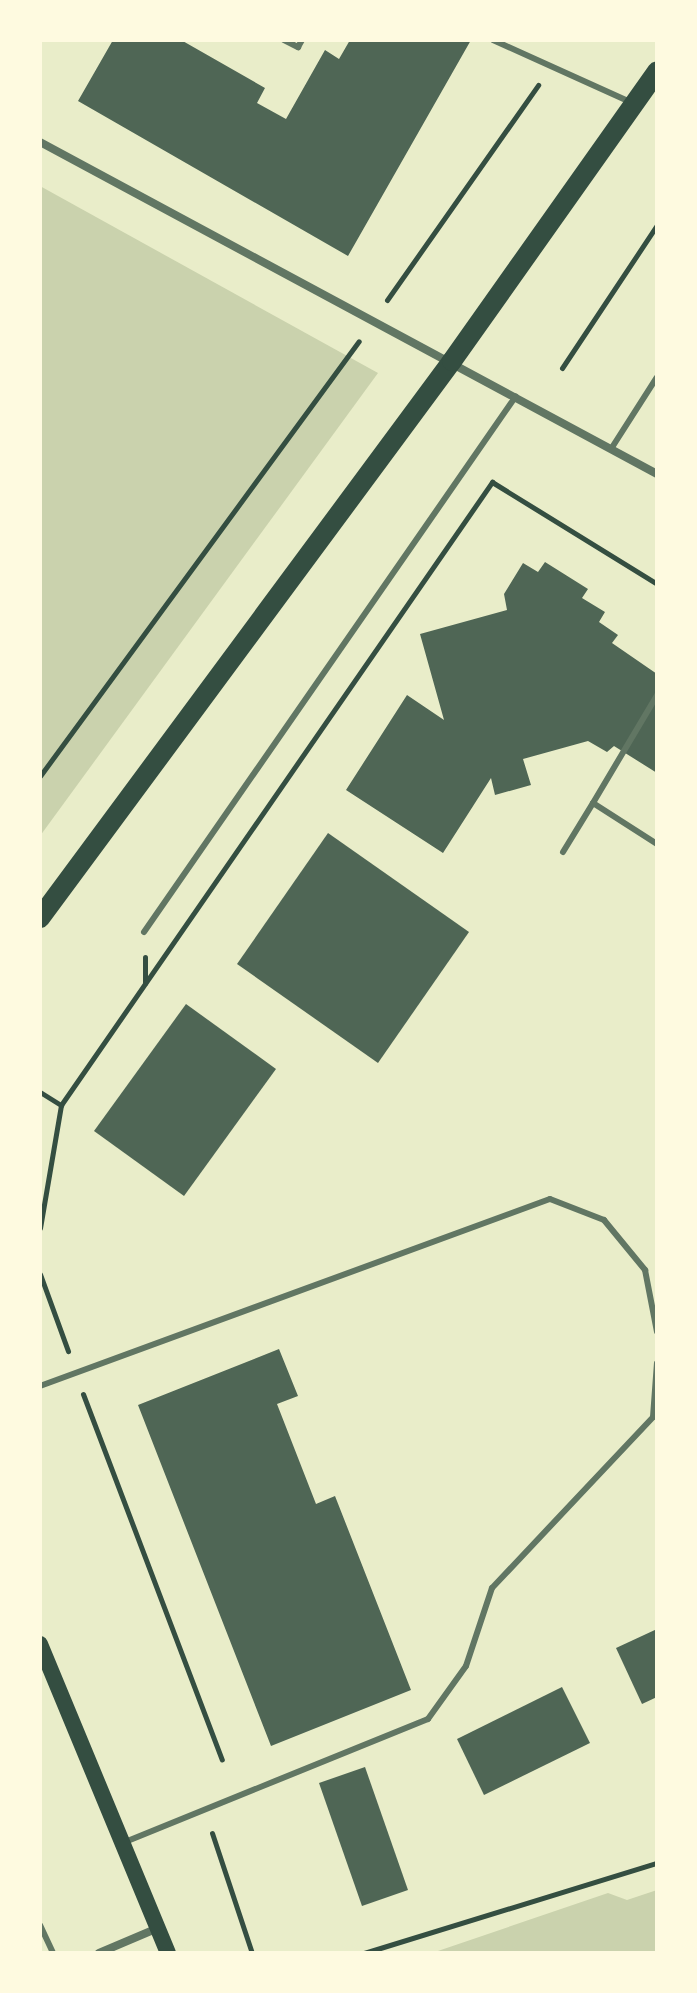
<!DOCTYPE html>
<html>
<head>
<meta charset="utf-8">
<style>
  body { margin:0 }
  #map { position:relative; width:697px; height:1993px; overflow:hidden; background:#e9edc9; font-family:Georgia,serif }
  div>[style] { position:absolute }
  .green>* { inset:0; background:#cad2ad }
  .building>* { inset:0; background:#4f6655 }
  .path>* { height:5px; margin:-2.5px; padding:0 2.5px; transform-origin:2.5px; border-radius:2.5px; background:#344e41 }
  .service>* { height:6px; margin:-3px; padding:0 3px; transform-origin:3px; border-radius:3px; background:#617663 }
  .minor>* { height:8px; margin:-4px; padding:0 4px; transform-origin:4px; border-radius:4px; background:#617663 }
  .secondary>* { height:16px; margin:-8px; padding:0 8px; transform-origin:8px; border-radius:8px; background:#344e41 }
  .primary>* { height:20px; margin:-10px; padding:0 10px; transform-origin:10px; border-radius:10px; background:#344e41 }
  span { translate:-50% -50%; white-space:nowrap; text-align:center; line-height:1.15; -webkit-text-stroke:6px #fefae0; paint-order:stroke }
  .frame { position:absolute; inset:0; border:42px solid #fefae0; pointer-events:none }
</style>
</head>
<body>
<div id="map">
  <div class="green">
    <div style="clip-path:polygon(40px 186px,378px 373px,40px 836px)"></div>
    <div style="clip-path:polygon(657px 1890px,657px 1953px,432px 1953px,608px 1893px,627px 1900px)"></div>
  </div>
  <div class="building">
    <div style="clip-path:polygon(113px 40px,181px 40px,265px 88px,257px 103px,286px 119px,325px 50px,339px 59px,350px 40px,471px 40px,348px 256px,78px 101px)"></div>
    <div style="clip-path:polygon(545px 562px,588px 589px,582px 598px,605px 612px,599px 622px,618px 635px,612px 643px,657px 674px,657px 773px,614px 746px,607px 752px,588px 741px,523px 759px,531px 785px,495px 795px,491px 778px,443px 853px,346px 790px,407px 695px,444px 720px,420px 634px,507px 610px,504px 594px,523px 563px,538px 572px)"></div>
    <div style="clip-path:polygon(328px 833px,469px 932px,378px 1063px,237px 964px)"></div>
    <div style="clip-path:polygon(186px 1004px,276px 1069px,184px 1196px,94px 1131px)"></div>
    <div style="clip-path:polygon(279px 1349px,298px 1396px,277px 1404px,316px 1504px,335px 1496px,411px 1690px,271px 1746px,138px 1405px)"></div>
    <div style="clip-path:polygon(657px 1629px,657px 1697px,642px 1704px,616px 1648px)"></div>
    <div style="clip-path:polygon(562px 1687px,590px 1743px,484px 1795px,457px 1739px)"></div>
    <div style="clip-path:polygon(365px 1767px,408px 1890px,362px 1906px,319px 1783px)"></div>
  </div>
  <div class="path">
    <div style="left:387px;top:300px;width:263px;rotate:-54.9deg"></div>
    <div style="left:562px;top:368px;width:172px;rotate:-56.4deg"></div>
    <div style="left:40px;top:776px;width:539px;rotate:-53.75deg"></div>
    <div style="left:145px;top:957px;width:26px;rotate:90deg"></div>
    <div style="left:40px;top:1092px;width:25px;rotate:32deg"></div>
    <div style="left:40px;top:1228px;width:125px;rotate:-80.3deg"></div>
    <div style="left:61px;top:1105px;width:758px;rotate:-55.32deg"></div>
    <div style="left:492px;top:482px;width:194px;rotate:31.7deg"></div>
    <div style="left:40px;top:1274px;width:82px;rotate:70deg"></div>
    <div style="left:83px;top:1394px;width:391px;rotate:69.2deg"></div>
    <div style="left:212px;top:1833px;width:126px;rotate:71.6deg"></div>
    <div style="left:364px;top:1953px;width:307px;rotate:-17.1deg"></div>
  </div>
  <div class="service">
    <div style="left:284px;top:40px;width:16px;rotate:27deg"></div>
    <div style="left:298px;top:47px;width:8px;rotate:-60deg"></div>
    <div style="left:493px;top:40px;width:150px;rotate:24.3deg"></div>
    <div style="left:611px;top:449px;width:85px;rotate:-57.4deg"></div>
    <div style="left:593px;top:803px;width:126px;rotate:-59.3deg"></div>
    <div style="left:563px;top:852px;width:57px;rotate:-58.5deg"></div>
    <div style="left:593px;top:803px;width:76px;rotate:32.6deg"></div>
    <div style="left:144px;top:932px;width:652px;rotate:-55.24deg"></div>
    <div style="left:40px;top:1386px;width:543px;rotate:-20.14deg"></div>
    <div style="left:550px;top:1199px;width:58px;rotate:21.3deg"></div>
    <div style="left:604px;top:1220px;width:65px;rotate:50.6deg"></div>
    <div style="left:645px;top:1270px;width:63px;rotate:79deg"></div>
    <div style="left:125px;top:1842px;width:327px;rotate:-22.1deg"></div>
    <div style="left:428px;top:1719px;width:65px;rotate:-54.4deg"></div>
    <div style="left:466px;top:1666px;width:82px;rotate:-71.6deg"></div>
    <div style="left:492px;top:1588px;width:235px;rotate:-46.7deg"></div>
    <div style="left:653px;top:1417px;width:54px;rotate:-85.8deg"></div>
    <div style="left:40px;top:1925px;width:31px;rotate:65deg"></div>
  </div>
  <div class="minor">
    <div style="left:40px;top:142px;width:701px;rotate:28.28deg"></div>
    <div style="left:99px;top:1953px;width:64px;rotate:-23deg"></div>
  </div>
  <div class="secondary">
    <div style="left:40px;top:1644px;width:334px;rotate:67.5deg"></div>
  </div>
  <div class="primary">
    <div style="left:40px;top:918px;width:693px;rotate:-53.51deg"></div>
    <div style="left:452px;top:361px;width:355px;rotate:-54.7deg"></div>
  </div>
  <div class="frame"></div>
</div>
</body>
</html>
